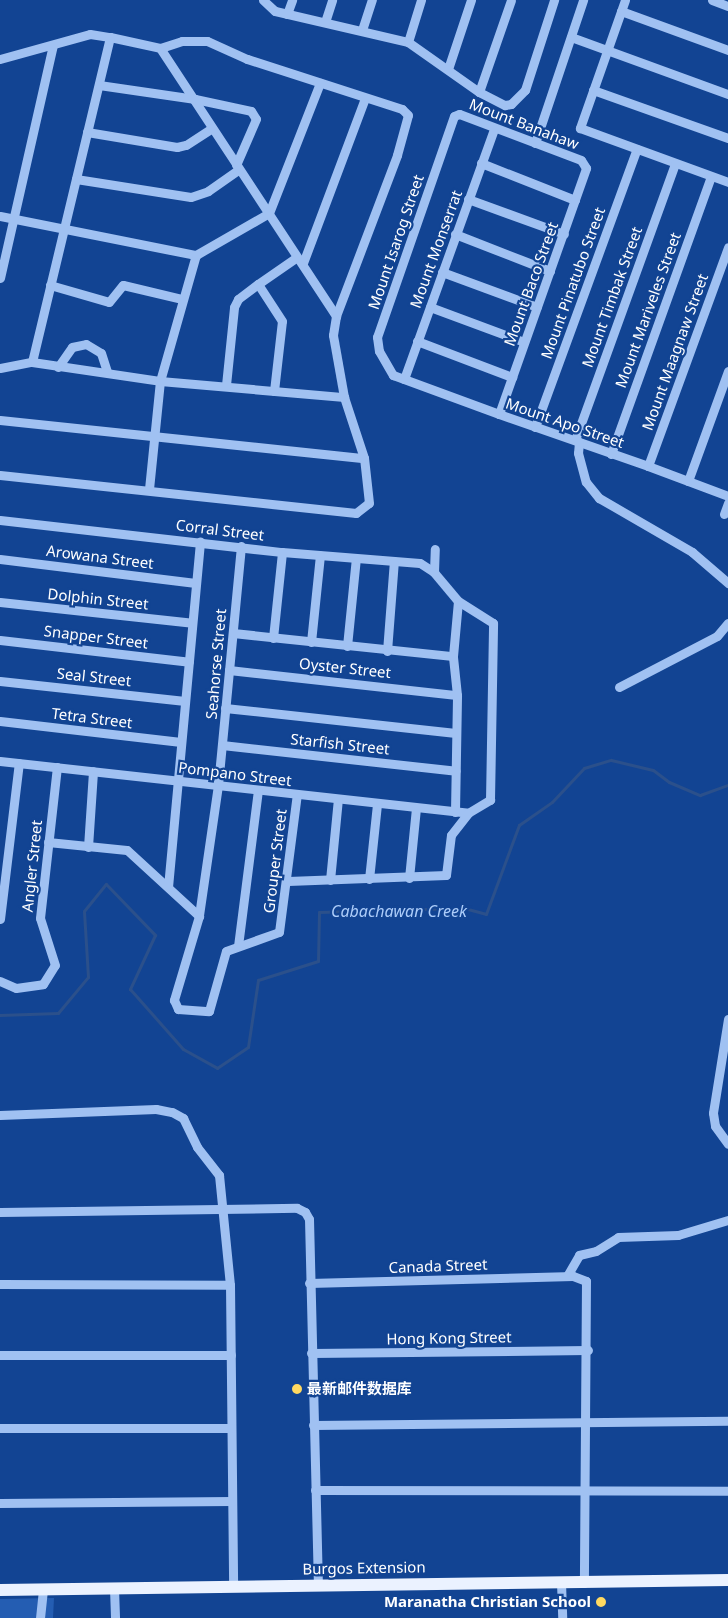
<!DOCTYPE html>
<html>
<head>
<meta charset="utf-8">
<style>
  body { margin:0 }
  #map { position:relative; width:728px; height:1618px; overflow:hidden; background:#124493; font-family:"Noto Sans","Noto Sans SC",sans-serif }
  div>[style] { position:absolute }
  .green>* { inset:0; background:#245db2 }
  .stream>* { height:3px; margin:-1.5px; padding:0 1.5px; transform-origin:1.5px; border-radius:1.5px; background:#2b508b }
  .minor>* { height:9px; margin:-4.5px; padding:0 4.5px; transform-origin:4.5px; border-radius:4.5px; background:#a0c1f2 }
  .major>* { height:12px; margin:-6px; padding:0 6px; transform-origin:6px; border-radius:6px; background:#ebf2ff }
  .dots>* { width:14px; height:14px; translate:-50% -50%; box-sizing:border-box; border:2px solid #124493; border-radius:50% }
  span { translate:-50% -50%; white-space:nowrap; text-align:center; line-height:1.15; -webkit-text-stroke:4.5px #124493; paint-order:stroke }
  .street-label { font-size:15px; color:#fff }
  .poi-label { font-size:15px; color:#fff; font-weight:700 }
  .left { translate:0 -50%; text-align:left }
  .right { translate:-100% -50%; text-align:right }
  .water-label { font-size:16px; color:#acccf9; font-style:italic }
</style>
</head>
<body>
<div id="map">
  <div class="green">
    <div style="clip-path:polygon(54px 1598px,53px 1618px,0 1618px,0 1599px)"></div>
  </div>
  <div class="stream">
    <div style="left:0;top:1015px;width:58px;rotate:-2deg"></div>
    <div style="left:58px;top:1013px;width:47px;rotate:-50.2deg"></div>
    <div style="left:88px;top:977px;width:66px;rotate:-93.5deg"></div>
    <div style="left:84px;top:911px;width:35px;rotate:-51deg"></div>
    <div style="left:106px;top:884px;width:71px;rotate:46.1deg"></div>
    <div style="left:155px;top:935px;width:60px;rotate:114.8deg"></div>
    <div style="left:130px;top:989px;width:80px;rotate:48.5deg"></div>
    <div style="left:183px;top:1049px;width:39px;rotate:29deg"></div>
    <div style="left:217px;top:1068px;width:37px;rotate:-34deg"></div>
    <div style="left:248px;top:1047px;width:68px;rotate:-81.5deg"></div>
    <div style="left:258px;top:980px;width:63px;rotate:-17.6deg"></div>
    <div style="left:318px;top:961px;width:49px;rotate:-88.8deg"></div>
    <div style="left:319px;top:912px;width:145px;rotate:-1.6deg"></div>
    <div style="left:464px;top:908px;width:23px;rotate:15deg"></div>
    <div style="left:486px;top:914px;width:95px;rotate:-69.7deg"></div>
    <div style="left:519px;top:825px;width:40px;rotate:-34.9deg"></div>
    <div style="left:552px;top:802px;width:47px;rotate:-46.7deg"></div>
    <div style="left:584px;top:768px;width:28px;rotate:-17deg"></div>
    <div style="left:611px;top:760px;width:43px;rotate:13.4deg"></div>
    <div style="left:653px;top:770px;width:20px;rotate:37deg"></div>
    <div style="left:669px;top:782px;width:34px;rotate:23deg"></div>
    <div style="left:700px;top:795px;width:30px;rotate:-20deg"></div>
  </div>
  <div class="minor">
    <div style="left:263px;top:0;width:16px;rotate:43deg"></div>
    <div style="left:275px;top:11px;width:137px;rotate:13.1deg"></div>
    <div style="left:408px;top:42px;width:87px;rotate:35.2deg"></div>
    <div style="left:479px;top:92px;width:29px;rotate:27deg"></div>
    <div style="left:505px;top:105px;width:6px;rotate:-9deg"></div>
    <div style="left:511px;top:104px;width:20px;rotate:-45deg"></div>
    <div style="left:525px;top:90px;width:95px;rotate:-72.1deg"></div>
    <div style="left:625px;top:0;width:136px;rotate:109.4deg"></div>
    <div style="left:580px;top:128px;width:158px;rotate:20deg"></div>
    <div style="left:712px;top:0;width:17px;rotate:21deg"></div>
    <div style="left:621px;top:11px;width:114px;rotate:20deg"></div>
    <div style="left:287px;top:14px;width:15px;rotate:-70deg"></div>
    <div style="left:325px;top:22px;width:23px;rotate:-72deg"></div>
    <div style="left:362px;top:30px;width:32px;rotate:-72deg"></div>
    <div style="left:110px;top:37px;width:51px;rotate:12.4deg"></div>
    <div style="left:160px;top:48px;width:321px;rotate:56.7deg"></div>
    <div style="left:571px;top:37px;width:167px;rotate:20deg"></div>
    <div style="left:408px;top:42px;width:44px;rotate:-72.8deg"></div>
    <div style="left:0;top:59px;width:93px;rotate:-15.5deg"></div>
    <div style="left:90px;top:34px;width:20px;rotate:9deg"></div>
    <div style="left:110px;top:37px;width:334px;rotate:103.5deg"></div>
    <div style="left:448px;top:69px;width:73px;rotate:-71.6deg"></div>
    <div style="left:99px;top:85px;width:97px;rotate:8.3deg"></div>
    <div style="left:195px;top:99px;width:57px;rotate:12.1deg"></div>
    <div style="left:251px;top:111px;width:9px;rotate:58deg"></div>
    <div style="left:256px;top:119px;width:50px;rotate:113.5deg"></div>
    <div style="left:593px;top:90px;width:143px;rotate:19.6deg"></div>
    <div style="left:479px;top:92px;width:97px;rotate:-70.8deg"></div>
    <div style="left:87px;top:132px;width:91px;rotate:9.5deg"></div>
    <div style="left:177px;top:147px;width:9px;rotate:-13deg"></div>
    <div style="left:186px;top:145px;width:31px;rotate:-33deg"></div>
    <div style="left:535px;top:143px;width:151px;rotate:-71.4deg"></div>
    <div style="left:481px;top:163px;width:101px;rotate:21.5deg"></div>
    <div style="left:76px;top:179px;width:116px;rotate:8.9deg"></div>
    <div style="left:191px;top:197px;width:18px;rotate:-19deg"></div>
    <div style="left:208px;top:191px;width:37px;rotate:-35deg"></div>
    <div style="left:468px;top:199px;width:102px;rotate:20deg"></div>
    <div style="left:0;top:216px;width:200px;rotate:11.3deg"></div>
    <div style="left:455px;top:234px;width:102px;rotate:21.3deg"></div>
    <div style="left:303px;top:263px;width:176px;rotate:-69.4deg"></div>
    <div style="left:442px;top:272px;width:101px;rotate:20.2deg"></div>
    <div style="left:0;top:278px;width:239px;rotate:-77.2deg"></div>
    <div style="left:50px;top:285px;width:61px;rotate:16.1deg"></div>
    <div style="left:109px;top:302px;width:22px;rotate:-51deg"></div>
    <div style="left:123px;top:285px;width:61px;rotate:13.3deg"></div>
    <div style="left:430px;top:307px;width:100px;rotate:20.4deg"></div>
    <div style="left:417px;top:341px;width:102px;rotate:20.8deg"></div>
    <div style="left:58px;top:367px;width:24px;rotate:-55deg"></div>
    <div style="left:72px;top:347px;width:14px;rotate:-12deg"></div>
    <div style="left:86px;top:344px;width:17px;rotate:31deg"></div>
    <div style="left:101px;top:353px;width:20px;rotate:72deg"></div>
    <div style="left:0;top:368px;width:33px;rotate:-11deg"></div>
    <div style="left:32px;top:362px;width:129px;rotate:8.4deg"></div>
    <div style="left:160px;top:381px;width:185px;rotate:5deg"></div>
    <div style="left:404px;top:379px;width:266px;rotate:-70.2deg"></div>
    <div style="left:226px;top:385px;width:78px;rotate:-84.1deg"></div>
    <div style="left:234px;top:307px;width:9px;rotate:-63deg"></div>
    <div style="left:238px;top:299px;width:25px;rotate:-37deg"></div>
    <div style="left:274px;top:391px;width:70px;rotate:-83.5deg"></div>
    <div style="left:282px;top:321px;width:44px;rotate:-123deg"></div>
    <div style="left:258px;top:284px;width:47px;rotate:-34.7deg"></div>
    <div style="left:499px;top:414px;width:261px;rotate:-70.5deg"></div>
    <div style="left:586px;top:168px;width:9px;rotate:-122deg"></div>
    <div style="left:581px;top:160px;width:130px;rotate:-159.3deg"></div>
    <div style="left:459px;top:114px;width:5px;rotate:158deg"></div>
    <div style="left:454px;top:116px;width:234px;rotate:109.2deg"></div>
    <div style="left:377px;top:337px;width:14px;rotate:82deg"></div>
    <div style="left:379px;top:351px;width:28px;rotate:60deg"></div>
    <div style="left:393px;top:375px;width:113px;rotate:20.2deg"></div>
    <div style="left:499px;top:414px;width:158px;rotate:19.2deg"></div>
    <div style="left:648px;top:466px;width:85px;rotate:20.6deg"></div>
    <div style="left:0;top:420px;width:366px;rotate:6deg"></div>
    <div style="left:535px;top:427px;width:296px;rotate:-69.9deg"></div>
    <div style="left:575px;top:440px;width:294px;rotate:-70.1deg"></div>
    <div style="left:579px;top:442px;width:11px;rotate:95deg"></div>
    <div style="left:578px;top:453px;width:30px;rotate:75deg"></div>
    <div style="left:586px;top:482px;width:21px;rotate:51deg"></div>
    <div style="left:599px;top:498px;width:108px;rotate:30.1deg"></div>
    <div style="left:692px;top:552px;width:48px;rotate:40.7deg"></div>
    <div style="left:611px;top:454px;width:295px;rotate:-70.2deg"></div>
    <div style="left:648px;top:466px;width:233px;rotate:-69.9deg"></div>
    <div style="left:0;top:475px;width:358px;rotate:6.1deg"></div>
    <div style="left:356px;top:513px;width:16px;rotate:-38deg"></div>
    <div style="left:369px;top:503px;width:45px;rotate:-96.3deg"></div>
    <div style="left:364px;top:458px;width:64px;rotate:-108.2deg"></div>
    <div style="left:344px;top:397px;width:63px;rotate:-100.1deg"></div>
    <div style="left:333px;top:335px;width:19px;rotate:-81deg"></div>
    <div style="left:336px;top:316px;width:172px;rotate:-69.2deg"></div>
    <div style="left:397px;top:155px;width:41px;rotate:-74.6deg"></div>
    <div style="left:408px;top:115px;width:8px;rotate:-135deg"></div>
    <div style="left:402px;top:109px;width:163px;rotate:-162.1deg"></div>
    <div style="left:247px;top:59px;width:44px;rotate:-155.8deg"></div>
    <div style="left:207px;top:41px;width:25px;rotate:180deg"></div>
    <div style="left:182px;top:41px;width:23px;rotate:162deg"></div>
    <div style="left:688px;top:481px;width:117px;rotate:-70deg"></div>
    <div style="left:149px;top:489px;width:109px;rotate:-84.2deg"></div>
    <div style="left:160px;top:381px;width:131px;rotate:-74.1deg"></div>
    <div style="left:196px;top:255px;width:84px;rotate:-29.9deg"></div>
    <div style="left:269px;top:213px;width:140px;rotate:-68.6deg"></div>
    <div style="left:724px;top:514px;width:12px;rotate:-70deg"></div>
    <div style="left:0;top:520px;width:284px;rotate:6.5deg"></div>
    <div style="left:282px;top:552px;width:138px;rotate:4.6deg"></div>
    <div style="left:420px;top:563px;width:17px;rotate:33deg"></div>
    <div style="left:241px;top:546px;width:240px;rotate:95.5deg"></div>
    <div style="left:218px;top:785px;width:132px;rotate:98.3deg"></div>
    <div style="left:199px;top:916px;width:88px;rotate:106.6deg"></div>
    <div style="left:174px;top:1000px;width:10px;rotate:66deg"></div>
    <div style="left:178px;top:1009px;width:31px;rotate:4deg"></div>
    <div style="left:209px;top:1011px;width:62px;rotate:-74.2deg"></div>
    <div style="left:226px;top:951px;width:56px;rotate:-19.7deg"></div>
    <div style="left:279px;top:932px;width:139px;rotate:-82.6deg"></div>
    <div style="left:0;top:559px;width:197px;rotate:7deg"></div>
    <div style="left:0;top:602px;width:193px;rotate:6.2deg"></div>
    <div style="left:233px;top:633px;width:221px;rotate:6deg"></div>
    <div style="left:273px;top:638px;width:86px;rotate:-84deg"></div>
    <div style="left:0;top:640px;width:190px;rotate:6.6deg"></div>
    <div style="left:311px;top:642px;width:87px;rotate:-84.1deg"></div>
    <div style="left:347px;top:646px;width:88px;rotate:-84.2deg"></div>
    <div style="left:387px;top:651px;width:90px;rotate:-85.6deg"></div>
    <div style="left:229px;top:670px;width:229px;rotate:6.3deg"></div>
    <div style="left:0;top:681px;width:186px;rotate:6.2deg"></div>
    <div style="left:619px;top:687px;width:110px;rotate:-27.5deg"></div>
    <div style="left:717px;top:636px;width:17px;rotate:-50deg"></div>
    <div style="left:225px;top:708px;width:232px;rotate:6.2deg"></div>
    <div style="left:0;top:721px;width:182px;rotate:6.6deg"></div>
    <div style="left:222px;top:745px;width:235px;rotate:6.3deg"></div>
    <div style="left:0;top:761px;width:471px;rotate:6.3deg"></div>
    <div style="left:455px;top:812px;width:117px;rotate:-89deg"></div>
    <div style="left:457px;top:695px;width:39px;rotate:-96deg"></div>
    <div style="left:453px;top:656px;width:55px;rotate:-84.8deg"></div>
    <div style="left:48px;top:842px;width:79px;rotate:5.8deg"></div>
    <div style="left:127px;top:850px;width:98px;rotate:42.5deg"></div>
    <div style="left:88px;top:847px;width:76px;rotate:-86.2deg"></div>
    <div style="left:409px;top:878px;width:70px;rotate:-84.3deg"></div>
    <div style="left:369px;top:879px;width:75px;rotate:-83.9deg"></div>
    <div style="left:330px;top:880px;width:81px;rotate:-84.4deg"></div>
    <div style="left:288px;top:881px;width:158px;rotate:-2.2deg"></div>
    <div style="left:446px;top:875px;width:40px;rotate:-82.9deg"></div>
    <div style="left:451px;top:835px;width:28px;rotate:-52deg"></div>
    <div style="left:468px;top:813px;width:26px;rotate:-31deg"></div>
    <div style="left:490px;top:800px;width:177px;rotate:-89deg"></div>
    <div style="left:493px;top:623px;width:41px;rotate:-147.8deg"></div>
    <div style="left:458px;top:601px;width:38px;rotate:-130deg"></div>
    <div style="left:434px;top:572px;width:23px;rotate:-88deg"></div>
    <div style="left:168px;top:887px;width:347px;rotate:-84.7deg"></div>
    <div style="left:0;top:919px;width:157px;rotate:-83.1deg"></div>
    <div style="left:238px;top:946px;width:157px;rotate:-82.7deg"></div>
    <div style="left:0;top:981px;width:17px;rotate:24deg"></div>
    <div style="left:16px;top:988px;width:27px;rotate:-8deg"></div>
    <div style="left:43px;top:984px;width:22px;rotate:-58deg"></div>
    <div style="left:55px;top:965px;width:49px;rotate:-107.7deg"></div>
    <div style="left:40px;top:918px;width:152px;rotate:-83.6deg"></div>
    <div style="left:728px;top:1019px;width:95px;rotate:99.1deg"></div>
    <div style="left:713px;top:1113px;width:13px;rotate:81deg"></div>
    <div style="left:715px;top:1126px;width:22px;rotate:54deg"></div>
    <div style="left:0;top:1115px;width:156px;rotate:-2.2deg"></div>
    <div style="left:156px;top:1109px;width:16px;rotate:11deg"></div>
    <div style="left:172px;top:1112px;width:13px;rotate:29deg"></div>
    <div style="left:183px;top:1118px;width:32px;rotate:64deg"></div>
    <div style="left:197px;top:1147px;width:36px;rotate:52deg"></div>
    <div style="left:219px;top:1175px;width:111px;rotate:84.3deg"></div>
    <div style="left:230px;top:1285px;width:301px;rotate:89.4deg"></div>
    <div style="left:0;top:1212px;width:297px;rotate:-0.8deg"></div>
    <div style="left:297px;top:1208px;width:9px;rotate:27deg"></div>
    <div style="left:305px;top:1212px;width:8px;rotate:60deg"></div>
    <div style="left:309px;top:1219px;width:366px;rotate:88.6deg"></div>
    <div style="left:567px;top:1276px;width:24px;rotate:-60deg"></div>
    <div style="left:579px;top:1255px;width:17px;rotate:-13deg"></div>
    <div style="left:596px;top:1251px;width:26px;rotate:-32deg"></div>
    <div style="left:618px;top:1237px;width:60px;rotate:-1.9deg"></div>
    <div style="left:678px;top:1235px;width:52px;rotate:-16.7deg"></div>
    <div style="left:309px;top:1283px;width:264px;rotate:-1.5deg"></div>
    <div style="left:573px;top:1276px;width:14px;rotate:21deg"></div>
    <div style="left:586px;top:1281px;width:302px;rotate:90.4deg"></div>
    <div style="left:0;top:1284px;width:230px;rotate:0.2deg"></div>
    <div style="left:311px;top:1353px;width:277px;rotate:-0.6deg"></div>
    <div style="left:0;top:1355px;width:231px"></div>
    <div style="left:313px;top:1425px;width:415px;rotate:-0.6deg"></div>
    <div style="left:0;top:1428px;width:231px"></div>
    <div style="left:315px;top:1490px;width:413px;rotate:0.1deg"></div>
    <div style="left:0;top:1503px;width:232px;rotate:-0.5deg"></div>
    <div style="left:561px;top:1582px;width:36px;rotate:88deg"></div>
    <div style="left:114px;top:1588px;width:30px;rotate:88deg"></div>
    <div style="left:40px;top:1618px;width:29px;rotate:-84deg"></div>
  </div>
  <div class="major">
    <div style="left:0;top:1590px;width:728px;rotate:-0.79deg"></div>
  </div>
  <div class="dots">
    <div style="left:297px;top:1389px;background:#ffd961"></div>
    <div style="left:601px;top:1602px;background:#ffd961"></div>
  </div>
  <div class="street-label">
    <span style="left:524px;top:124px;rotate:21deg">Mount Banahaw</span>
    <span style="left:396px;top:242px;rotate:-71deg">Mount Isarog Street</span>
    <span style="left:436px;top:249px;rotate:-70deg">Mount Monserrat</span>
    <span style="left:573px;top:283px;rotate:-70deg">Mount Pinatubo Street</span>
    <span style="left:531px;top:284px;rotate:-70deg">Mount Baco Street</span>
    <span style="left:612px;top:297px;rotate:-70deg">Mount Timbak Street</span>
    <span style="left:648px;top:310px;rotate:-70deg">Mount Mariveles Street</span>
    <span style="left:675px;top:352px;rotate:-70deg">Mount Maagnaw Street</span>
    <span style="left:565px;top:423px;rotate:19deg">Mount Apo Street</span>
    <span style="left:220px;top:530px;rotate:7deg">Corral Street</span>
    <span style="left:100px;top:557px;rotate:7deg">Arowana Street</span>
    <span style="left:98px;top:599px;rotate:6deg">Dolphin Street</span>
    <span style="left:96px;top:637px;rotate:7deg">Snapper Street</span>
    <span style="left:216px;top:664px;rotate:-85deg">Seahorse Street</span>
    <span style="left:345px;top:668px;rotate:6deg">Oyster Street</span>
    <span style="left:94px;top:677px;rotate:6deg">Seal Street</span>
    <span style="left:92px;top:718px;rotate:7deg">Tetra Street</span>
    <span style="left:340px;top:744px;rotate:6deg">Starfish Street</span>
    <span style="left:235px;top:774px;rotate:7deg">Pompano Street</span>
    <span style="left:275px;top:861px;rotate:-83deg">Grouper Street</span>
    <span style="left:32px;top:866px;rotate:-84deg">Angler Street</span>
    <span style="left:438px;top:1266px;rotate:-2deg">Canada Street</span>
    <span style="left:449px;top:1338px;rotate:-1deg">Hong Kong Street</span>
    <span style="left:364px;top:1568px;rotate:-1deg">Burgos Extension</span>
  </div>
  <div class="poi-label">
    <span class="left" style="left:307px;top:1389px">最新邮件数据库</span>
    <span class="right" style="left:591px;top:1602px">Maranatha Christian School</span>
  </div>
  <div class="water-label">
    <span style="left:399px;top:911px">Cabachawan Creek</span>
  </div>
</div>
</body>
</html>
